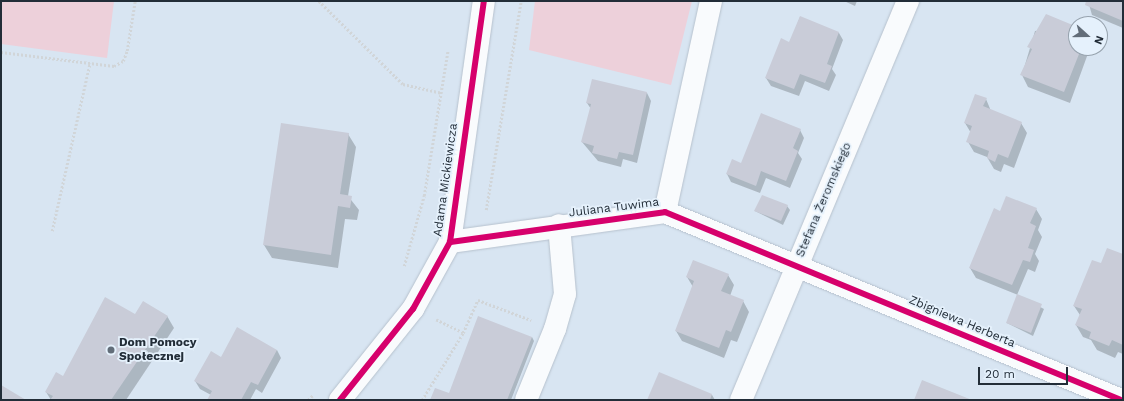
<!DOCTYPE html>
<html>
<head>
<meta charset="utf-8">
<style>
  body { margin:0 }
  #map { position:relative; width:1124px; height:401px; overflow:hidden; background:#d8e5f2; font-family:"Work Sans",sans-serif }
  div>[style] { position:absolute }
  .green>* { inset:0; background:#edd0da }
  .shadow>* { inset:0; background:#0003 }
  .building>* { inset:0; background:#c9ccd8 }
  .path>* { height:2.5px; margin-top:-1.25px; transform-origin:0; background:repeating-linear-gradient(90deg,#d1d5d8 0 2px,transparent 0 4px) }
  .roads { filter:drop-shadow(0 0 1px #b6c1cd) drop-shadow(0 0 1px #b6c1cd) }
  .minor>* { height:22px; margin:-11px; padding:0 11px; transform-origin:11px; border-radius:11px; background:#f9fbfd }
  .cycleway>* { height:6px; margin:-3px; padding:0 3px; transform-origin:3px; border-radius:3px; background:#d6006c }
  .dots>* { width:11px; height:11px; translate:-50% -50%; box-sizing:border-box; border:2px solid #e5f1fc; border-radius:50% }
  span { translate:-50% -50%; white-space:nowrap; text-align:center; line-height:1.15; -webkit-text-stroke:3.5px #e5f1fc; paint-order:stroke }
  .street-label { font-size:12px; color:#222d38 }
  .poi-label { font-size:12px; color:#222d38; font-weight:700 }
  .left { translate:0 -50%; text-align:left }
  .frame { position:absolute; inset:0; border:2px solid #222d38; pointer-events:none }
  .north { position:absolute; left:1068px; top:16px; width:40px; height:40px; box-sizing:border-box; background:#e5f1fc; border:1px solid #97a3ae; border-radius:50%; rotate:111deg; font-size:11px; font-weight:700; line-height:16px; text-align:center; color:#222d38 }
  .north::after { content:''; display:block; margin:auto; width:14px; height:18px; background:#626d79; clip-path:polygon(50% 0,100% 100%,50% 72%,0 100%) }
  .scale { position:absolute; left:978px; top:367px; width:90px; height:18px; box-sizing:border-box; border:2px solid #222d38; border-top:0; padding-left:5px; font-size:12px; line-height:14px; white-space:nowrap; color:#222d38; -webkit-text-stroke:3px #e5f1fc; paint-order:stroke }
</style>
</head>
<body>
<div id="map">
  <div class="green">
    <div style="clip-path:polygon(1px 1px,114px 1px,107px 58px,1px 44px)"></div>
    <div style="clip-path:polygon(535px 1px,692px 1px,671px 85px,529px 50px)"></div>
  </div>
  <div class="shadow">
    <div style="clip-path:polygon(844px 1px,857px 1px,855px 6px)"></div>
    <div style="clip-path:polygon(1088px 1px,1123px 1px,1123px 28px,1092px 15px)"></div>
    <div style="clip-path:polygon(800px 17px,839px 33px,843px 40px,832px 69px,836px 75px,829px 91px,805px 81px,799px 96px,771px 86px,766px 78px,790px 43px)"></div>
    <div style="clip-path:polygon(1074px 27px,1076px 48px,1090px 48px,1070px 103px,1028px 87px,1022px 75px,1035px 31px)"></div>
    <div style="clip-path:polygon(647px 93px,651px 101px,637px 163px,623px 159px,621px 167px,598px 161px,582px 142px,591px 109px,587px 103px)"></div>
    <div style="clip-path:polygon(986px 99px,991px 111px,1021px 123px,1027px 133px,1014px 168px,1004px 164px,1001px 172px,994px 169px,987px 157px,974px 152px,968px 142px,971px 133px,965px 123px)"></div>
    <div style="clip-path:polygon(800px 130px,804px 138px,798px 153px,802px 159px,790px 188px,766px 178px,760px 193px,731px 182px,727px 174px)"></div>
    <div style="clip-path:polygon(348px 134px,356px 147px,348px 196px,359px 210px,357px 220px,345px 219px,338px 268px,272px 258px,264px 245px)"></div>
    <div style="clip-path:polygon(787px 206px,790px 210px,783px 225px,755px 211px)"></div>
    <div style="clip-path:polygon(1036px 209px,1042px 219px,1038px 230px,1042px 237px,1035px 254px,1039px 261px,1035px 272px,1028px 269px,1017px 295px,1044px 309px,1033px 336px,1007px 323px,1018px 295px,976px 278px,970px 268px,1000px 212px)"></div>
    <div style="clip-path:polygon(1123px 255px,1123px 354px,1118px 352px,1115px 358px,1097px 350px,1091px 340px,1083px 337px,1076px 325px,1080px 315px,1074px 306px,1101px 265px)"></div>
    <div style="clip-path:polygon(728px 275px,734px 285px,730px 296px,743px 301px,749px 312px,737px 342px,731px 340px,724px 358px,682px 341px,676px 331px,693px 287px,687px 277px)"></div>
    <div style="clip-path:polygon(136px 315px,167px 316px,174px 328px,126px 400px,51px 400px,46px 392px)"></div>
    <div style="clip-path:polygon(532px 337px,534px 341px,511px 400px,431px 400px,449px 394px)"></div>
    <div style="clip-path:polygon(277px 350px,281px 358px,262px 393px,256px 389px,250px 400px,208px 400px,211px 395px,200px 389px,195px 381px,221px 358px)"></div>
    <div style="clip-path:polygon(712px 395px,715px 400px,648px 400px)"></div>
  </div>
  <div class="building">
    <div style="clip-path:polygon(1086px 1px,1123px 1px,1123px 21px,1085px 5px)"></div>
    <div style="clip-path:polygon(1046px 14px,1075px 26px,1076px 48px,1081px 49px,1064px 92px,1020px 75px,1032px 49px,1027px 47px)"></div>
    <div style="clip-path:polygon(800px 16px,839px 32px,827px 64px,832px 66px,825px 83px,800px 74px,794px 89px,765px 78px,781px 38px,789px 42px)"></div>
    <div style="clip-path:polygon(592px 79px,647px 92px,633px 155px,619px 152px,617px 159px,592px 153px,594px 146px,581px 142px,591px 104px,586px 103px)"></div>
    <div style="clip-path:polygon(975px 94px,987px 98px,983px 106px,1022px 122px,1008px 158px,998px 154px,995px 162px,987px 158px,989px 151px,966px 142px,972px 126px,964px 123px)"></div>
    <div style="clip-path:polygon(761px 113px,801px 129px,793px 148px,798px 151px,786px 181px,761px 171px,756px 186px,726px 174px,732px 159px,741px 163px)"></div>
    <div style="clip-path:polygon(281px 123px,349px 133px,340px 194px,352px 196px,350px 208px,338px 206px,331px 255px,263px 245px)"></div>
    <div style="clip-path:polygon(762px 195px,788px 205px,781px 221px,754px 211px)"></div>
    <div style="clip-path:polygon(1006px 196px,1037px 208px,1030px 223px,1036px 226px,1028px 248px,1034px 250px,1030px 262px,1023px 260px,1012px 285px,969px 268px,994px 208px,1000px 211px)"></div>
    <div style="clip-path:polygon(1107px 248px,1123px 254px,1123px 345px,1112px 340px,1109px 346px,1089px 338px,1091px 332px,1075px 325px,1082px 309px,1073px 306px,1092px 260px,1101px 263px)"></div>
    <div style="clip-path:polygon(693px 260px,729px 274px,721px 291px,744px 300px,731px 332px,726px 330px,719px 348px,675px 331px,694px 281px,686px 277px)"></div>
    <div style="clip-path:polygon(1017px 294px,1042px 304px,1031px 333px,1006px 323px)"></div>
    <div style="clip-path:polygon(105px 297px,135px 314px,143px 301px,168px 316px,111px 400px,50px 400px,53px 396px,45px 392px,56px 372px,63px 376px)"></div>
    <div style="clip-path:polygon(478px 316px,532px 337px,507px 400px,430px 400px,435px 388px,449px 393px)"></div>
    <div style="clip-path:polygon(237px 327px,277px 350px,258px 385px,251px 382px,241px 400px,207px 400px,212px 391px,194px 381px,211px 351px,221px 357px)"></div>
    <div style="clip-path:polygon(659px 372px,712px 394px,710px 400px,647px 400px)"></div>
    <div style="clip-path:polygon(922px 380px,972px 400px,914px 400px)"></div>
    <div style="clip-path:polygon(1px 385px,26px 400px,1px 400px)"></div>
  </div>
  <div class="path">
    <div style="left:319px;top:1px;width:118px;rotate:44.7deg"></div>
    <div style="left:403px;top:84px;width:39px;rotate:13deg"></div>
    <div style="left:1px;top:52px;width:114px;rotate:7.1deg"></div>
    <div style="left:114px;top:66px;width:10px;rotate:-29deg"></div>
    <div style="left:123px;top:61px;width:11px;rotate:-68deg"></div>
    <div style="left:127px;top:51px;width:51px;rotate:-80.9deg"></div>
    <div style="left:486px;top:210px;width:212px;rotate:-80.5deg"></div>
    <div style="left:52px;top:231px;width:172px;rotate:-77.3deg"></div>
    <div style="left:404px;top:266px;width:73px;rotate:-74.1deg"></div>
    <div style="left:424px;top:196px;width:148px;rotate:-80.7deg"></div>
    <div style="left:463px;top:333px;width:36px;rotate:-66deg"></div>
    <div style="left:478px;top:300px;width:57px;rotate:20.7deg"></div>
    <div style="left:308px;top:400px;width:7px;rotate:-45deg"></div>
    <div style="left:422px;top:400px;width:79px;rotate:-58.5deg"></div>
    <div style="left:463px;top:333px;width:30px;rotate:-154deg"></div>
  </div>
  <div class="roads">
    <div class="minor">
      <div style="left:665px;top:212px;width:216px;rotate:-77.7deg"></div>
      <div style="left:450px;top:242px;width:217px;rotate:-7.9deg"></div>
      <div style="left:665px;top:212px;width:492px;rotate:22.4deg"></div>
      <div style="left:340px;top:400px;width:117px;rotate:-51.3deg"></div>
      <div style="left:413px;top:309px;width:77px;rotate:-61.1deg"></div>
      <div style="left:450px;top:242px;width:243px;rotate:-82deg"></div>
      <div style="left:526px;top:400px;width:77px;rotate:-67.8deg"></div>
      <div style="left:555px;top:329px;width:36px;rotate:-74deg"></div>
      <div style="left:565px;top:294px;width:69px;rotate:-95deg"></div>
      <div style="left:741px;top:400px;width:433px;rotate:-67.3deg"></div>
    </div>
  </div>
  <div class="cycleway">
    <div style="left:450px;top:242px;width:217px;rotate:-7.9deg"></div>
    <div style="left:665px;top:212px;width:492px;rotate:22.4deg"></div>
    <div style="left:340px;top:400px;width:117px;rotate:-51.3deg"></div>
    <div style="left:413px;top:309px;width:77px;rotate:-61.1deg"></div>
    <div style="left:450px;top:242px;width:243px;rotate:-82deg"></div>
  </div>
  <div class="dots">
    <div style="left:111px;top:350px;background:#626d79"></div>
  </div>
  <div class="street-label">
    <span style="left:446px;top:180px;rotate:-82deg">Adama Mickiewicza</span>
    <span style="left:824px;top:200px;rotate:-67deg">Stefana Żeromskiego</span>
    <span style="left:614px;top:208px;rotate:-7deg">Juliana Tuwima</span>
    <span style="left:962px;top:322px;rotate:23deg">Zbigniewa Herberta</span>
  </div>
  <div class="poi-label">
    <span class="left" style="left:119px;top:350px">Dom Pomocy<br>Społecznej</span>
  </div>
  <div class="frame"></div>
  <div class="north">N</div>
  <div class="scale">20 m</div>
</div>
</body>
</html>
